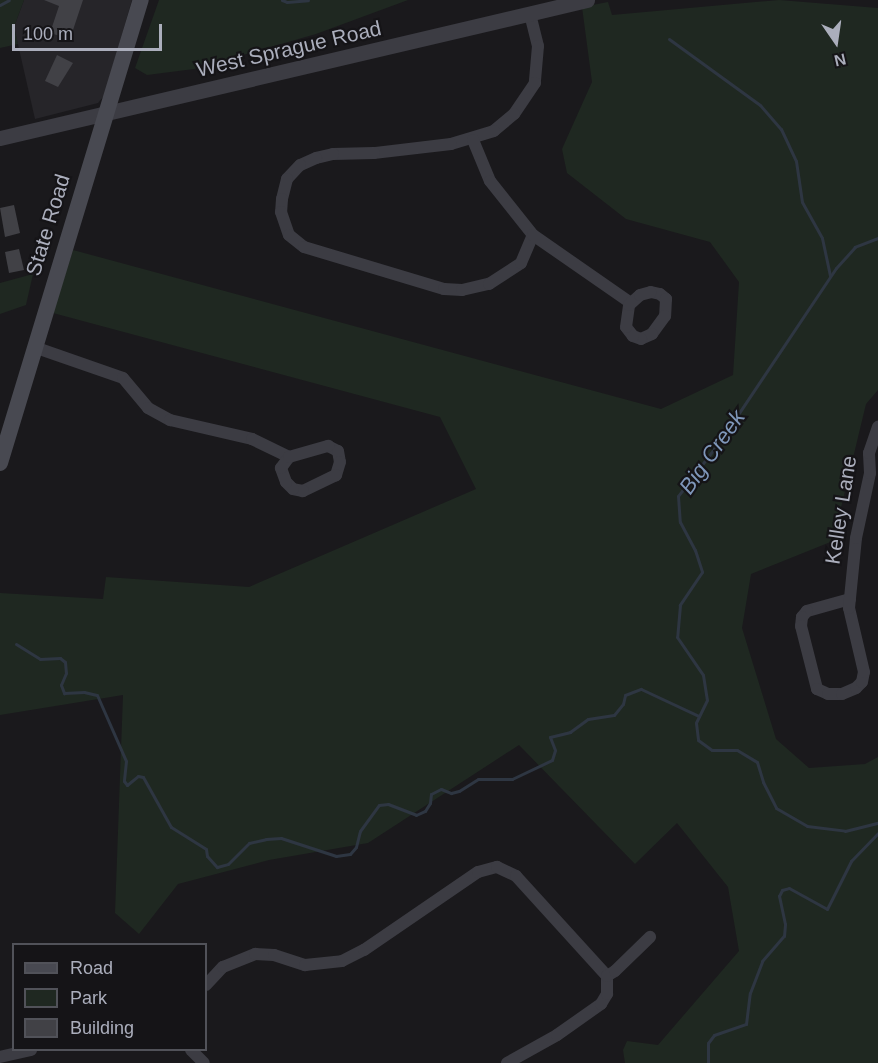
<!DOCTYPE html>
<html>
<head>
<meta charset="utf-8">
<style>
  body { margin:0 }
  #map { position:relative; width:878px; height:1063px; overflow:hidden; background:#1a191c; font-family:Arial,sans-serif }
  div>[style] { position:absolute }
  .built>* { inset:0; background:#262529 }
  .green>* { inset:0; background:#1f2821 }
  .stream>* { height:3px; margin:-1.5px; padding:0 1.5px; transform-origin:1.5px; border-radius:1.5px; background:#2e3642 }
  .building>* { inset:0; background:#414146 }
  .minor>* { height:12px; margin:-6px; padding:0 6px; transform-origin:6px; border-radius:6px; background:#3c3c43 }
  .tertiary>* { height:15px; margin:-7.5px; padding:0 7.5px; transform-origin:7.5px; border-radius:7.5px; background:#3c3c43 }
  .secondary>* { height:16px; margin:-8px; padding:0 8px; transform-origin:8px; border-radius:8px; background:#484951 }
  span { translate:-50% -50%; white-space:nowrap; text-align:center; line-height:1.15; -webkit-text-stroke:4.5px #151417; paint-order:stroke }
  .street-label { font-size:21px; color:#abaebc }
  .water-label { font-size:22px; color:#7f97ba; font-style:italic }
  .legend { position:absolute; left:12px; top:943px; width:195px; height:108px; box-sizing:border-box; background:#151417; border:2px solid #515259; margin:0; padding:8px 10px; list-style:none; font-size:18px; color:#abaebc }
  .legend li { display:flex; align-items:center; gap:12px; height:30px }
  .legend b { width:30px; border:2px solid #515259 }
  .north { position:absolute; left:806px; top:12px; width:60px; height:60px; -webkit-text-stroke:4px #151417; paint-order:stroke; rotate:167deg; font-size:16px; font-weight:700; line-height:24px; text-align:center; color:#abaebc }
  .north::after { content:''; display:block; margin:auto; width:21px; height:27px; background:#abaebc; clip-path:polygon(50% 0,100% 100%,50% 72%,0 100%) }
  .scale { position:absolute; left:12px; top:24px; width:150px; height:27px; box-sizing:border-box; border:3px solid #abaebc; border-top:0; padding-left:8px; font-size:18px; line-height:21px; white-space:nowrap; color:#abaebc; -webkit-text-stroke:4px #151417; paint-order:stroke }
</style>
</head>
<body>
<div id="map">
  <div class="built">
    <div style="clip-path:polygon(24px 0,132px 0,104px 96px,98px 103px,35px 119px,14px 27px)"></div>
  </div>
  <div class="green">
    <div style="clip-path:polygon(0 0,24px 0,14px 27px,18px 44px,0 48px)"></div>
    <div style="clip-path:polygon(159px 0,408px 0,316px 34px,194px 69px,147px 75px,135px 68px)"></div>
    <div style="clip-path:polygon(779px 0,878px 8px,878px 390px,866px 404px,833px 541px,751px 574px,742px 628px,776px 739px,809px 768px,865px 764px,878px 757px,878px 1063px,625px 1063px,623px 1050px,627px 1041px,658px 1045px,739px 951px,728px 887px,677px 823px,635px 864px,519px 745px,368px 843px,269px 860px,178px 884px,139px 934px,115px 913px,123px 695px,0 715px,0 593px,103px 599px,106px 577px,249px 587px,476px 489px,440px 417px,53px 313px,73px 250px,661px 409px,733px 375px,739px 282px,710px 242px,626px 219px,567px 173px,562px 149px,592px 82px,582px 7px,608px 2px,612px 15px)"></div>
    <div style="clip-path:polygon(33px 274px,26px 305px,0 314px,0 283px)"></div>
  </div>
  <div class="stream">
    <div style="left:282px;top:0;width:5px;rotate:22deg"></div>
    <div style="left:287px;top:2px;width:21px;rotate:-5deg"></div>
    <div style="left:0;top:5px;width:10px;rotate:-29deg"></div>
    <div style="left:669px;top:39px;width:112px;rotate:36deg"></div>
    <div style="left:760px;top:105px;width:32px;rotate:49deg"></div>
    <div style="left:781px;top:129px;width:35px;rotate:65deg"></div>
    <div style="left:796px;top:161px;width:41px;rotate:81.7deg"></div>
    <div style="left:802px;top:202px;width:41px;rotate:60.9deg"></div>
    <div style="left:822px;top:238px;width:39px;rotate:78deg"></div>
    <div style="left:878px;top:238px;width:25px;rotate:159deg"></div>
    <div style="left:855px;top:247px;width:28px;rotate:132deg"></div>
    <div style="left:836px;top:268px;width:208px;rotate:123.8deg"></div>
    <div style="left:720px;top:441px;width:69px;rotate:127.4deg"></div>
    <div style="left:678px;top:496px;width:26px;rotate:86deg"></div>
    <div style="left:680px;top:522px;width:32px;rotate:62deg"></div>
    <div style="left:695px;top:550px;width:23px;rotate:72deg"></div>
    <div style="left:702px;top:572px;width:40px;rotate:124deg"></div>
    <div style="left:680px;top:605px;width:32px;rotate:95deg"></div>
    <div style="left:677px;top:637px;width:46px;rotate:55.6deg"></div>
    <div style="left:703px;top:675px;width:25px;rotate:81deg"></div>
    <div style="left:707px;top:700px;width:25px;rotate:116deg"></div>
    <div style="left:696px;top:723px;width:17px;rotate:83deg"></div>
    <div style="left:698px;top:740px;width:17px;rotate:36deg"></div>
    <div style="left:712px;top:750px;width:25px"></div>
    <div style="left:737px;top:750px;width:23px;rotate:31deg"></div>
    <div style="left:757px;top:762px;width:21px;rotate:73deg"></div>
    <div style="left:763px;top:782px;width:29px;rotate:63deg"></div>
    <div style="left:776px;top:808px;width:36px;rotate:30deg"></div>
    <div style="left:807px;top:826px;width:38px;rotate:7deg"></div>
    <div style="left:845px;top:831px;width:34px;rotate:-14deg"></div>
    <div style="left:16px;top:644px;width:28px;rotate:32deg"></div>
    <div style="left:40px;top:659px;width:20px;rotate:-3deg"></div>
    <div style="left:60px;top:658px;width:6px;rotate:39deg"></div>
    <div style="left:65px;top:662px;width:11px;rotate:85deg"></div>
    <div style="left:66px;top:673px;width:13px;rotate:113deg"></div>
    <div style="left:61px;top:685px;width:9px;rotate:69deg"></div>
    <div style="left:64px;top:693px;width:20px;rotate:-3deg"></div>
    <div style="left:84px;top:692px;width:13px;rotate:13deg"></div>
    <div style="left:97px;top:695px;width:72px;rotate:66.3deg"></div>
    <div style="left:126px;top:761px;width:20px;rotate:96deg"></div>
    <div style="left:124px;top:781px;width:5px;rotate:53deg"></div>
    <div style="left:127px;top:785px;width:14px;rotate:-39deg"></div>
    <div style="left:138px;top:776px;width:5px;rotate:11deg"></div>
    <div style="left:143px;top:777px;width:57px;rotate:60.8deg"></div>
    <div style="left:171px;top:827px;width:41px;rotate:32.2deg"></div>
    <div style="left:206px;top:849px;width:7px;rotate:82deg"></div>
    <div style="left:207px;top:856px;width:15px;rotate:48deg"></div>
    <div style="left:217px;top:867px;width:11px;rotate:-15deg"></div>
    <div style="left:228px;top:864px;width:30px;rotate:-45deg"></div>
    <div style="left:249px;top:843px;width:17px;rotate:-13deg"></div>
    <div style="left:266px;top:839px;width:15px;rotate:-4deg"></div>
    <div style="left:281px;top:838px;width:58px;rotate:18.1deg"></div>
    <div style="left:336px;top:856px;width:14px;rotate:-8deg"></div>
    <div style="left:350px;top:854px;width:9px;rotate:-49deg"></div>
    <div style="left:356px;top:847px;width:16px;rotate:-76deg"></div>
    <div style="left:360px;top:831px;width:32px;rotate:-54deg"></div>
    <div style="left:379px;top:805px;width:9px;rotate:-6deg"></div>
    <div style="left:388px;top:804px;width:30px;rotate:21deg"></div>
    <div style="left:416px;top:815px;width:10px;rotate:-24deg"></div>
    <div style="left:425px;top:811px;width:9px;rotate:-58deg"></div>
    <div style="left:430px;top:803px;width:9px;rotate:-84deg"></div>
    <div style="left:431px;top:794px;width:11px;rotate:-27deg"></div>
    <div style="left:441px;top:789px;width:11px;rotate:22deg"></div>
    <div style="left:451px;top:793px;width:8px;rotate:-14deg"></div>
    <div style="left:459px;top:791px;width:22px;rotate:-32deg"></div>
    <div style="left:478px;top:779px;width:34px"></div>
    <div style="left:512px;top:779px;width:44px;rotate:-25.4deg"></div>
    <div style="left:552px;top:760px;width:10px;rotate:-73deg"></div>
    <div style="left:555px;top:750px;width:14px;rotate:-111deg"></div>
    <div style="left:550px;top:737px;width:21px;rotate:-14deg"></div>
    <div style="left:570px;top:732px;width:22px;rotate:-36deg"></div>
    <div style="left:588px;top:719px;width:26px;rotate:-9deg"></div>
    <div style="left:614px;top:715px;width:14px;rotate:-51deg"></div>
    <div style="left:623px;top:704px;width:9px;rotate:-77deg"></div>
    <div style="left:625px;top:695px;width:17px;rotate:-21deg"></div>
    <div style="left:641px;top:689px;width:64px;rotate:25deg"></div>
    <div style="left:708px;top:1063px;width:20px;rotate:-90deg"></div>
    <div style="left:708px;top:1043px;width:10px;rotate:-53deg"></div>
    <div style="left:714px;top:1035px;width:34px;rotate:-19deg"></div>
    <div style="left:746px;top:1024px;width:31px;rotate:-83deg"></div>
    <div style="left:750px;top:993px;width:34px;rotate:-69deg"></div>
    <div style="left:762px;top:961px;width:33px;rotate:-49deg"></div>
    <div style="left:784px;top:936px;width:12px;rotate:-85deg"></div>
    <div style="left:785px;top:924px;width:29px;rotate:-102deg"></div>
    <div style="left:779px;top:896px;width:7px;rotate:-63deg"></div>
    <div style="left:782px;top:890px;width:7px;rotate:-16deg"></div>
    <div style="left:789px;top:888px;width:43px;rotate:28.9deg"></div>
    <div style="left:827px;top:909px;width:54px;rotate:-63.4deg"></div>
    <div style="left:851px;top:861px;width:39px;rotate:-46deg"></div>
  </div>
  <div class="building">
    <div style="clip-path:polygon(44px 0,83px 0,70px 39px,50px 33px,59px 6px)"></div>
    <div style="clip-path:polygon(57px 55px,73px 63px,58px 87px,45px 81px)"></div>
    <div style="clip-path:polygon(14px 205px,20px 233px,5px 237px,0 208px)"></div>
    <div style="clip-path:polygon(19px 249px,24px 270px,9px 273px,5px 252px)"></div>
  </div>
  <div class="minor">
    <div style="left:530px;top:14px;width:33px;rotate:76deg"></div>
    <div style="left:538px;top:46px;width:37px;rotate:95deg"></div>
    <div style="left:535px;top:83px;width:37px;rotate:124deg"></div>
    <div style="left:514px;top:114px;width:26px;rotate:140deg"></div>
    <div style="left:494px;top:131px;width:45px;rotate:163.2deg"></div>
    <div style="left:451px;top:144px;width:78px;rotate:173.3deg"></div>
    <div style="left:374px;top:153px;width:41px;rotate:178.6deg"></div>
    <div style="left:333px;top:154px;width:17px;rotate:167deg"></div>
    <div style="left:316px;top:158px;width:17px;rotate:156deg"></div>
    <div style="left:300px;top:165px;width:19px;rotate:133deg"></div>
    <div style="left:287px;top:179px;width:21px;rotate:104deg"></div>
    <div style="left:282px;top:199px;width:13px;rotate:94deg"></div>
    <div style="left:281px;top:212px;width:24px;rotate:71deg"></div>
    <div style="left:289px;top:235px;width:19px;rotate:39deg"></div>
    <div style="left:304px;top:247px;width:146px;rotate:16.7deg"></div>
    <div style="left:444px;top:289px;width:18px;rotate:3deg"></div>
    <div style="left:462px;top:290px;width:28px;rotate:-13deg"></div>
    <div style="left:489px;top:284px;width:38px;rotate:-33deg"></div>
    <div style="left:521px;top:263px;width:30px;rotate:-67deg"></div>
    <div style="left:473px;top:140px;width:44px;rotate:67.5deg"></div>
    <div style="left:490px;top:181px;width:69px;rotate:51.5deg"></div>
    <div style="left:533px;top:235px;width:119px;rotate:34.8deg"></div>
    <div style="left:651px;top:292px;width:9px;rotate:13deg"></div>
    <div style="left:660px;top:294px;width:8px;rotate:40deg"></div>
    <div style="left:666px;top:299px;width:17px;rotate:93deg"></div>
    <div style="left:665px;top:316px;width:22px;rotate:126deg"></div>
    <div style="left:652px;top:334px;width:12px;rotate:156deg"></div>
    <div style="left:641px;top:339px;width:9px;rotate:-159deg"></div>
    <div style="left:633px;top:336px;width:11px;rotate:-128deg"></div>
    <div style="left:626px;top:327px;width:22px;rotate:-82deg"></div>
    <div style="left:629px;top:305px;width:15px;rotate:-42deg"></div>
    <div style="left:640px;top:295px;width:11px;rotate:-15deg"></div>
    <div style="left:34px;top:347px;width:94px;rotate:19.2deg"></div>
    <div style="left:123px;top:378px;width:39px;rotate:50deg"></div>
    <div style="left:148px;top:408px;width:25px;rotate:29deg"></div>
    <div style="left:170px;top:420px;width:84px;rotate:13deg"></div>
    <div style="left:252px;top:439px;width:41px;rotate:25.9deg"></div>
    <div style="left:328px;top:446px;width:11px;rotate:27deg"></div>
    <div style="left:338px;top:451px;width:11px;rotate:80deg"></div>
    <div style="left:340px;top:462px;width:14px;rotate:107deg"></div>
    <div style="left:336px;top:475px;width:37px;rotate:154deg"></div>
    <div style="left:303px;top:491px;width:10px;rotate:-169deg"></div>
    <div style="left:293px;top:489px;width:10px;rotate:-135deg"></div>
    <div style="left:286px;top:482px;width:15px;rotate:-110deg"></div>
    <div style="left:281px;top:468px;width:14px;rotate:-54deg"></div>
    <div style="left:289px;top:457px;width:41px;rotate:-15.8deg"></div>
    <div style="left:850px;top:599px;width:45px;rotate:164.4deg"></div>
    <div style="left:807px;top:611px;width:8px;rotate:130deg"></div>
    <div style="left:802px;top:617px;width:9px;rotate:96deg"></div>
    <div style="left:801px;top:626px;width:65px;rotate:75.7deg"></div>
    <div style="left:817px;top:689px;width:12px;rotate:24deg"></div>
    <div style="left:828px;top:694px;width:14px"></div>
    <div style="left:842px;top:694px;width:15px;rotate:-23deg"></div>
    <div style="left:856px;top:688px;width:8px;rotate:-45deg"></div>
    <div style="left:862px;top:682px;width:10px;rotate:-79deg"></div>
    <div style="left:864px;top:672px;width:66px;rotate:-103.2deg"></div>
    <div style="left:849px;top:608px;width:70px;rotate:-84.3deg"></div>
    <div style="left:856px;top:538px;width:66px;rotate:-77.8deg"></div>
    <div style="left:870px;top:473px;width:20px;rotate:-93deg"></div>
    <div style="left:869px;top:453px;width:28px;rotate:-71deg"></div>
    <div style="left:206px;top:985px;width:25px;rotate:-47deg"></div>
    <div style="left:223px;top:967px;width:35px;rotate:-22deg"></div>
    <div style="left:255px;top:954px;width:19px;rotate:3deg"></div>
    <div style="left:274px;top:955px;width:33px;rotate:18deg"></div>
    <div style="left:305px;top:965px;width:37px;rotate:-6deg"></div>
    <div style="left:342px;top:961px;width:25px;rotate:-27deg"></div>
    <div style="left:364px;top:950px;width:138px;rotate:-34.4deg"></div>
    <div style="left:478px;top:872px;width:20px;rotate:-15deg"></div>
    <div style="left:497px;top:867px;width:21px;rotate:25deg"></div>
    <div style="left:516px;top:876px;width:135px;rotate:47.7deg"></div>
    <div style="left:191px;top:1050px;width:18px;rotate:45deg"></div>
    <div style="left:0;top:1057px;width:32px;rotate:-13deg"></div>
    <div style="left:507px;top:1063px;width:57px;rotate:-29.2deg"></div>
    <div style="left:557px;top:1035px;width:54px;rotate:-35.2deg"></div>
    <div style="left:601px;top:1004px;width:12px;rotate:-59deg"></div>
    <div style="left:607px;top:994px;width:18px;rotate:-90deg"></div>
    <div style="left:607px;top:976px;width:9px;rotate:-32deg"></div>
    <div style="left:615px;top:971px;width:49px;rotate:-44.2deg"></div>
  </div>
  <div class="tertiary">
    <div style="left:0;top:138px;width:603px;rotate:-13.23deg"></div>
  </div>
  <div class="secondary">
    <div style="left:0;top:463px;width:484px;rotate:-73.1deg"></div>
  </div>
  <div class="street-label">
    <span style="left:289px;top:49px;rotate:-13deg">West Sprague Road</span>
    <span style="left:48px;top:225px;rotate:-73deg">State Road</span>
    <span style="left:841px;top:510px;rotate:-81deg">Kelley Lane</span>
  </div>
  <div class="water-label">
    <span style="left:712px;top:452px;rotate:-55deg">Big Creek</span>
  </div>
  <ul class="legend">
  <li><b style="height:8px;background:#484951"></b>Road</li>
  <li><b style="height:16px;background:#1f2821"></b>Park</li>
  <li><b style="height:16px;background:#414146"></b>Building</li>
  </ul>
  <div class="north">N</div>
  <div class="scale">100 m</div>
</div>
</body>
</html>
